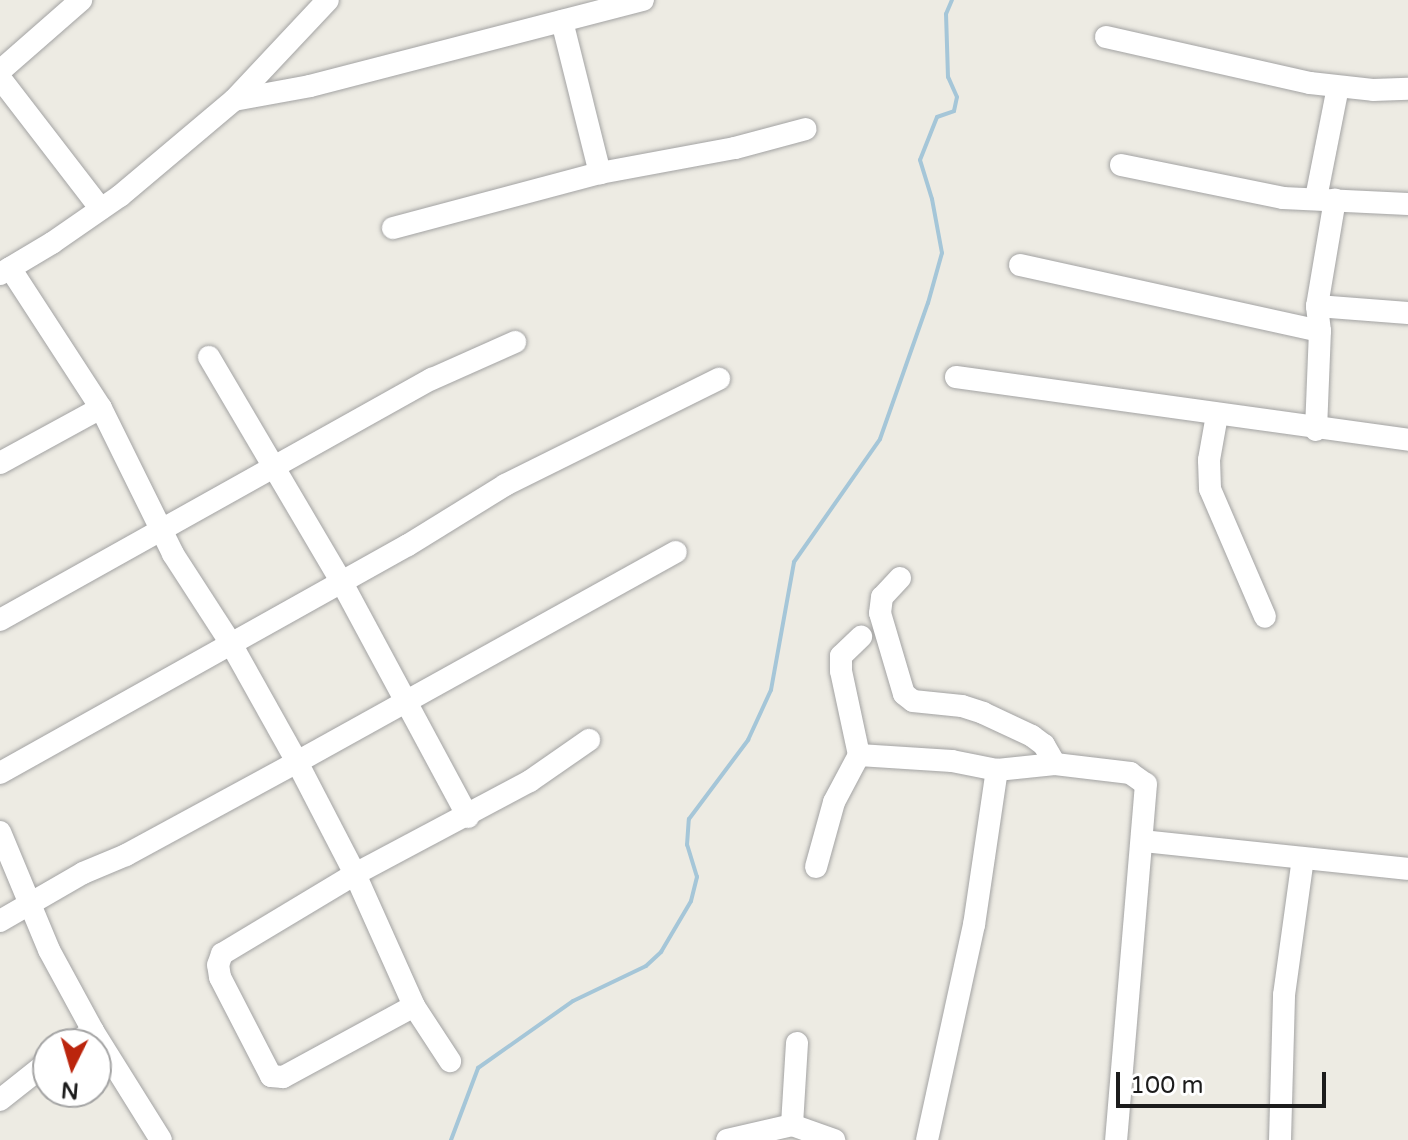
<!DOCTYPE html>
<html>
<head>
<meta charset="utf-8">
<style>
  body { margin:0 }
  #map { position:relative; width:1408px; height:1140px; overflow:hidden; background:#edebe3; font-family:"Varela Round",sans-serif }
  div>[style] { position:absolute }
  .stream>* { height:4px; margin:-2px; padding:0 2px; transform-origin:2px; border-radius:2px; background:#a5c6d8 }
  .roads { filter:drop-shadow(0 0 2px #a3a3a3) drop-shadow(0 0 2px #a3a3a3) }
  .minor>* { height:22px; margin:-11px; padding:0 11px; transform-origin:11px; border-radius:11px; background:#fff }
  span { translate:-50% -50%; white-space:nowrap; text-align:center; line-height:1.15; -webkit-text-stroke:8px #fff; paint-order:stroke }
  .north { position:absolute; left:32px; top:1028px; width:80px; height:80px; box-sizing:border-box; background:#fff; border:2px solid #a4a4a4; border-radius:50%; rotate:185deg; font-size:22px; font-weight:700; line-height:32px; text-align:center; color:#1c1c1c }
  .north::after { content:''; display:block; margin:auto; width:28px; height:36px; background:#bb250d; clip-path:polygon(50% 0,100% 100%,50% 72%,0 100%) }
  .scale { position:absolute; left:1116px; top:1072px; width:210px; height:36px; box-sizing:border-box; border:4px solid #1c1c1c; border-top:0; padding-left:10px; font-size:24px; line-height:28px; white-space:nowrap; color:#1c1c1c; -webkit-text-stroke:6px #fff; paint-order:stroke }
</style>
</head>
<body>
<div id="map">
  <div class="stream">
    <div style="left:451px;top:1140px;width:77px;rotate:-69.4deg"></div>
    <div style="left:478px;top:1068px;width:116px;rotate:-35.2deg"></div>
    <div style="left:573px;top:1001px;width:81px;rotate:-25.6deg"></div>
    <div style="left:646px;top:966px;width:21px;rotate:-43deg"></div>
    <div style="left:661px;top:952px;width:59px;rotate:-59.5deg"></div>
    <div style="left:691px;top:901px;width:25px;rotate:-76deg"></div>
    <div style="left:697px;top:877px;width:34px;rotate:-107deg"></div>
    <div style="left:687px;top:845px;width:26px;rotate:-86deg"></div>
    <div style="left:689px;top:819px;width:99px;rotate:-53.2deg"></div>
    <div style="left:748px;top:740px;width:55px;rotate:-65.3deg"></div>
    <div style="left:771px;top:690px;width:130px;rotate:-79.8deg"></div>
    <div style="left:794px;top:562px;width:150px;rotate:-55deg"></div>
    <div style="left:880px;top:439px;width:144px;rotate:-70.6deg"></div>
    <div style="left:928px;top:303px;width:52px;rotate:-74.4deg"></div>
    <div style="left:942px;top:253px;width:55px;rotate:-100.5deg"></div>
    <div style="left:932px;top:199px;width:41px;rotate:-107.1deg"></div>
    <div style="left:920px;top:160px;width:46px;rotate:-68.4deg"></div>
    <div style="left:937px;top:117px;width:18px;rotate:-19deg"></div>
    <div style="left:954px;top:111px;width:14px;rotate:-78deg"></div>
    <div style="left:957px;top:97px;width:22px;rotate:-114deg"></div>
    <div style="left:948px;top:77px;width:63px;rotate:-91.8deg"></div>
    <div style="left:946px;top:14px;width:15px;rotate:-67deg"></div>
  </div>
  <div class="roads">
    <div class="minor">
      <div style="left:562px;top:21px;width:157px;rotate:76deg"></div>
      <div style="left:600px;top:173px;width:137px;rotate:-10.5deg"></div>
      <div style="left:735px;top:148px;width:73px;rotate:-15deg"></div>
      <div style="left:1106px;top:37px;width:209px;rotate:12.7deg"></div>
      <div style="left:1310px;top:83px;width:63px;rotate:6.3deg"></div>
      <div style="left:1373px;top:90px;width:35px;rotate:-2deg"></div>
      <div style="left:0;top:71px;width:108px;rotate:-41.2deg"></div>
      <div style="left:0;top:78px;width:165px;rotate:52.4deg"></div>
      <div style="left:234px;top:100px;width:77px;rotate:-10.4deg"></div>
      <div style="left:310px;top:86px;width:344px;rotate:-14.5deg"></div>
      <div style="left:1121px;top:165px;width:165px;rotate:11.5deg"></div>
      <div style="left:1283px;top:198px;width:125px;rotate:2.7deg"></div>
      <div style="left:1316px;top:198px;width:113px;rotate:-78.8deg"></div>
      <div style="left:393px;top:228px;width:214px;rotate:-14.9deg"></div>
      <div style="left:1020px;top:265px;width:307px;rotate:12.4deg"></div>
      <div style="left:10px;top:268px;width:167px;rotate:57deg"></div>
      <div style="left:101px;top:408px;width:163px;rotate:63.7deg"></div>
      <div style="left:173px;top:554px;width:105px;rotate:57.1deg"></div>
      <div style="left:230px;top:642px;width:137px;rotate:60.8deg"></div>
      <div style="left:297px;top:762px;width:126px;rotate:62.6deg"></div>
      <div style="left:355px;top:874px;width:145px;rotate:65.9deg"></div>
      <div style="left:414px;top:1006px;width:66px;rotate:56.8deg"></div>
      <div style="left:0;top:274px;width:61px;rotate:-30.8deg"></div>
      <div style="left:52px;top:243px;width:83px;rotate:-34.7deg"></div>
      <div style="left:120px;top:196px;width:149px;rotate:-40.1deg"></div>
      <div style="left:234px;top:100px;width:137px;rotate:-46.8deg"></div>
      <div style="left:1317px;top:306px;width:91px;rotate:4.4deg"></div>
      <div style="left:209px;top:357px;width:260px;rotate:59.5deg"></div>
      <div style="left:341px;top:581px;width:268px;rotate:61.7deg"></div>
      <div style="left:956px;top:377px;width:456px;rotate:7.9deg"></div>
      <div style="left:1217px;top:415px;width:46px;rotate:100.1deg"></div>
      <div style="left:1209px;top:460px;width:29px;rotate:88deg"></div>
      <div style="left:1210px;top:489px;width:139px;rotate:66.7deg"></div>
      <div style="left:1316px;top:430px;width:99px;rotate:-87.7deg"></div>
      <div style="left:1320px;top:331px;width:25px;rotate:-97deg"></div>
      <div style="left:1317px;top:306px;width:108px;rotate:-80.4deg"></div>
      <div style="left:0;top:463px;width:115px;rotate:-28.6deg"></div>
      <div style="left:900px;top:578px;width:26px;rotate:133deg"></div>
      <div style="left:882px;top:597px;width:16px;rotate:97deg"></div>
      <div style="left:880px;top:613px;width:84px;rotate:73.5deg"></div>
      <div style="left:904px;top:694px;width:11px;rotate:38deg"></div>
      <div style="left:913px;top:701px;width:49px;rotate:5.8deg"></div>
      <div style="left:962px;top:706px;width:22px;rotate:18deg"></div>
      <div style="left:983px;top:713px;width:54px;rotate:25.1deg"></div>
      <div style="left:1032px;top:736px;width:15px;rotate:37deg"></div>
      <div style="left:1044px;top:745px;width:22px;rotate:60deg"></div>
      <div style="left:0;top:620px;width:495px;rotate:-29.2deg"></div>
      <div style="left:432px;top:379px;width:91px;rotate:-24deg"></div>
      <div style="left:859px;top:755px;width:86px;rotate:-102.1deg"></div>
      <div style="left:841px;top:671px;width:15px;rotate:-90deg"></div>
      <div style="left:841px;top:656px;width:28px;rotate:-44deg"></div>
      <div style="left:0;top:773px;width:467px;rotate:-29.2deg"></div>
      <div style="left:408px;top:545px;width:114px;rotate:-31.7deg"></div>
      <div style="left:505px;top:485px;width:239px;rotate:-26.4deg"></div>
      <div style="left:0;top:832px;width:128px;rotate:67.4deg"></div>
      <div style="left:49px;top:950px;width:92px;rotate:61.5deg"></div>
      <div style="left:93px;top:1031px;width:128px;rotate:58deg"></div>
      <div style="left:1143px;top:841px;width:266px;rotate:6deg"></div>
      <div style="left:816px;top:867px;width:67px;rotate:-74.5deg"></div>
      <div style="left:834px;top:802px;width:53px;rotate:-62deg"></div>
      <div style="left:859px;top:755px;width:93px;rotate:3.7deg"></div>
      <div style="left:952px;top:761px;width:46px;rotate:11.3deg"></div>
      <div style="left:0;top:921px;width:96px;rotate:-30deg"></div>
      <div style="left:83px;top:873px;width:47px;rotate:-22.7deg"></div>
      <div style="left:126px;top:855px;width:195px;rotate:-28.5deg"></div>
      <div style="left:297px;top:762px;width:433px;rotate:-29deg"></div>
      <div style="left:414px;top:1006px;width:149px;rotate:151.5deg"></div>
      <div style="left:283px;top:1077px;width:12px;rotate:-175deg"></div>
      <div style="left:271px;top:1076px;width:111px;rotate:-117.3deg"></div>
      <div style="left:220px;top:977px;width:12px;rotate:-99deg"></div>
      <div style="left:218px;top:965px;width:12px;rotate:-70deg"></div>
      <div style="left:222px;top:954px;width:155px;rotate:-31deg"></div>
      <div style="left:355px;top:874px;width:198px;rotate:-28deg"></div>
      <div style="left:530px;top:781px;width:72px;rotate:-34.8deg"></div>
      <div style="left:797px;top:1043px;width:82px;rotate:93.5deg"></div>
      <div style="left:792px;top:1125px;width:45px;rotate:19.7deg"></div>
      <div style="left:73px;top:1044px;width:24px;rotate:-33deg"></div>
      <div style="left:0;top:1100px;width:61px;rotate:-38.4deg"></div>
      <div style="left:727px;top:1140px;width:67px;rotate:-13deg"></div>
      <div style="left:927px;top:1140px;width:220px;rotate:-77.7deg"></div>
      <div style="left:974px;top:925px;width:157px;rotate:-81.6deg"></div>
      <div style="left:997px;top:770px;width:58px;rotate:-5.9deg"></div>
      <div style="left:1055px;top:764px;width:76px;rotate:6.8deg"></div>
      <div style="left:1130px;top:773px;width:19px;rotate:35deg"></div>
      <div style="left:1146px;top:784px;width:357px;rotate:94.8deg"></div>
      <div style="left:1280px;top:1140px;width:145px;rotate:-88.4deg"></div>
      <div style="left:1284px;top:995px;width:138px;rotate:-82.1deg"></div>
    </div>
  </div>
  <div class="north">N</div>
  <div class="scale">100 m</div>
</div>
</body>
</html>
